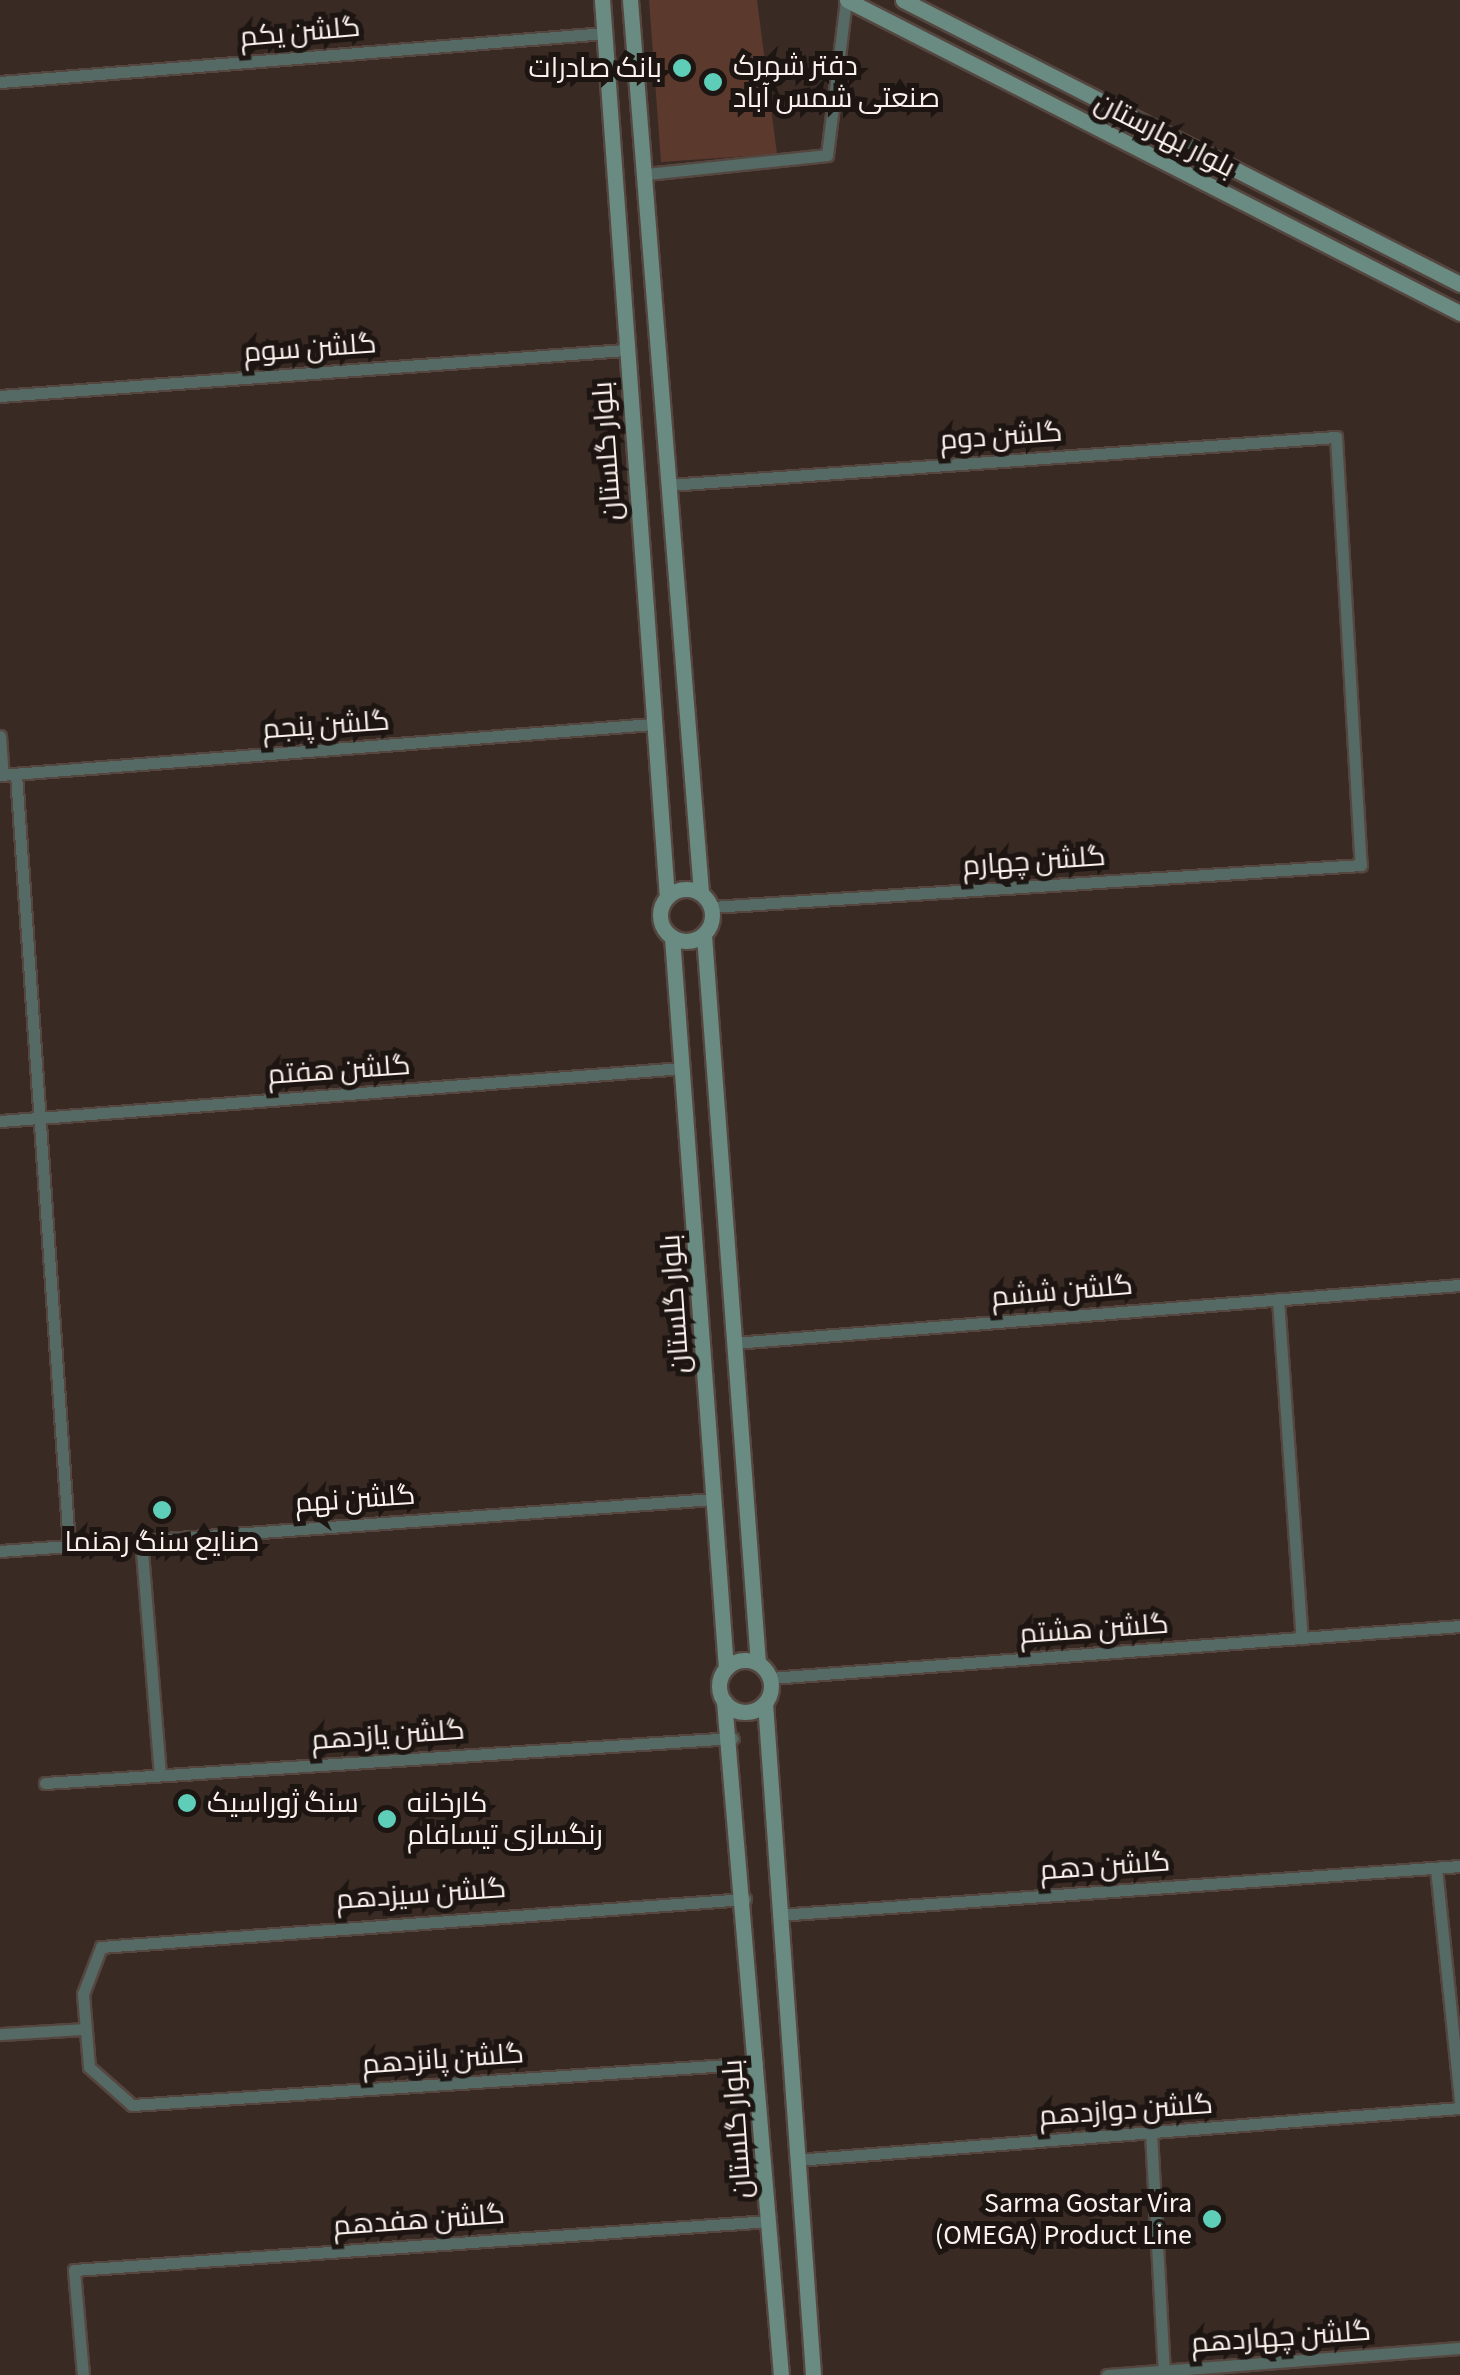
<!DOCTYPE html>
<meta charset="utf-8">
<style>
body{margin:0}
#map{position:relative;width:1460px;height:2375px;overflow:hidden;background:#3a2a24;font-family:"Source Sans 3",Cairo,sans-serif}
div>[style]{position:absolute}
.green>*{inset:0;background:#5b392c}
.roads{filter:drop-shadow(2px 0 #554640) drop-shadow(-2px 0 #554640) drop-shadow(0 2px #554640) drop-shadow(0 -2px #554640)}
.street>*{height:11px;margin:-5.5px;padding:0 5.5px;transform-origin:5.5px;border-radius:5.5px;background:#556a64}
.secondary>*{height:15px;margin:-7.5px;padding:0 7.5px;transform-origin:7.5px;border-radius:7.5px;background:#698b82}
.secondary>.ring{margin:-7.5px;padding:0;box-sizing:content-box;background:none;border:15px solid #698b82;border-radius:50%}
.dots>*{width:28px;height:28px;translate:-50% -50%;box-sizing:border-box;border:5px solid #1c1512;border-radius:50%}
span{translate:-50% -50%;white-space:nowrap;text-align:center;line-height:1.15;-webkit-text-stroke:10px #1c1512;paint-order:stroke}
.street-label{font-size:28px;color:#fcf1ed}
.poi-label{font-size:28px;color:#fcf1ed}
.left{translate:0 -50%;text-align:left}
.right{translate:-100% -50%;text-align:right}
</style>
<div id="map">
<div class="green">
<i style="clip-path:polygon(649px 0,757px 0,777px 154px,661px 162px)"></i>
</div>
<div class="roads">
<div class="street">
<i style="left:0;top:82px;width:607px;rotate:-4.63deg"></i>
<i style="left:647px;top:174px;width:181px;rotate:-6deg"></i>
<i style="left:827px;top:155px;width:156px;rotate:-83deg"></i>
<i style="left:0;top:396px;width:627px;rotate:-4.21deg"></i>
<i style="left:669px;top:485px;width:669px;rotate:-4.12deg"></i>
<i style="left:1336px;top:437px;width:429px;rotate:86.7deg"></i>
<i style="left:1361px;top:865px;width:651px;rotate:176.3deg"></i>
<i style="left:0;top:736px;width:39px;rotate:86deg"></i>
<i style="left:16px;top:774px;width:773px;rotate:86.07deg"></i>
<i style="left:0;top:775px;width:654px;rotate:-4.47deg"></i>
<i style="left:0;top:1121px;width:685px;rotate:-4.44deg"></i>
<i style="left:1278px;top:1299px;width:340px;rotate:86deg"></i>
<i style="left:734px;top:1343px;width:728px;rotate:-4.57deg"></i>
<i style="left:141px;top:1539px;width:236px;rotate:85.4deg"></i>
<i style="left:0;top:1551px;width:716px;rotate:-4.17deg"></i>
<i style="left:770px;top:1678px;width:692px;rotate:-4.31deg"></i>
<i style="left:45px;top:1783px;width:689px;rotate:-3.74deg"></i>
<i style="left:1436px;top:1868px;width:235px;rotate:84.1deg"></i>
<i style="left:745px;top:1899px;width:646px;rotate:175.74deg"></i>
<i style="left:101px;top:1947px;width:50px;rotate:111deg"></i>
<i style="left:83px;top:1994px;width:73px;rotate:85.3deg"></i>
<i style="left:89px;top:2067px;width:57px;rotate:41.5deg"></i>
<i style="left:132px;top:2105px;width:626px;rotate:-3.84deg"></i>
<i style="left:778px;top:1915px;width:684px;rotate:-4.11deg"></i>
<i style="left:0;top:2034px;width:85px;rotate:-3.4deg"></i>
<i style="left:1151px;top:2133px;width:238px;rotate:86.9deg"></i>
<i style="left:796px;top:2160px;width:666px;rotate:-4.48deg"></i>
<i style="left:83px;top:2375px;width:105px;rotate:-94.9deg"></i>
<i style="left:74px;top:2270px;width:697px;rotate:-4.03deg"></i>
<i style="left:1107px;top:2375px;width:354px;rotate:-4.4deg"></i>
</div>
<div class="secondary">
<i style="left:602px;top:0;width:899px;rotate:85.86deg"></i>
<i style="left:630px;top:0;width:896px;rotate:85.45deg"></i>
<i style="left:847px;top:0;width:688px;rotate:27.05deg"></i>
<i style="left:903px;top:0;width:625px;rotate:27.02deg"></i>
<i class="ring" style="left:660px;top:889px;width:37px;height:37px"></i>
<i style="left:704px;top:935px;width:730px;rotate:85.76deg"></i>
<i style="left:672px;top:937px;width:733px;rotate:85.78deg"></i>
<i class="ring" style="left:719px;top:1660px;width:37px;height:37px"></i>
<i style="left:724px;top:1701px;width:676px;rotate:85.17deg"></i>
<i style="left:765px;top:1703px;width:674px;rotate:85.91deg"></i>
</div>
</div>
<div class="dots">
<i style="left:682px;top:68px;background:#5eceb8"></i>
<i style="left:713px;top:82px;background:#5eceb8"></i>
<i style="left:162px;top:1510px;background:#5eceb8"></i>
<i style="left:187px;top:1803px;background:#5eceb8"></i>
<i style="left:387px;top:1819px;background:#5eceb8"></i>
<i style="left:1212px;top:2219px;background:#5eceb8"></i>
</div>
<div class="street-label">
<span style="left:300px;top:32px;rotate:-5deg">گلشن یکم</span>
<span style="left:1165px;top:135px;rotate:27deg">بلوار بهارستان</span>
<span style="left:310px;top:348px;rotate:-4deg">گلشن سوم</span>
<span style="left:1001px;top:436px;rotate:-4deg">گلشن دوم</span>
<span style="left:607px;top:451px;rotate:-94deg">بلوار گلستان</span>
<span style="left:326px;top:725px;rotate:-4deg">گلشن پنجم</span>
<span style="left:1034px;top:861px;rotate:-4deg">گلشن چهارم</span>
<span style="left:339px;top:1070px;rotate:-4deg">گلشن هفتم</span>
<span style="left:1062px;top:1291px;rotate:-5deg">گلشن ششم</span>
<span style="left:675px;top:1304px;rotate:-94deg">بلوار گلستان</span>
<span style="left:355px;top:1499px;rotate:-4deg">گلشن نهم</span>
<span style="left:1094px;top:1629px;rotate:-4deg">گلشن هشتم</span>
<span style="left:388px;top:1735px;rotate:-4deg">گلشن یازدهم</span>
<span style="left:1105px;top:1866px;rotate:-4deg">گلشن دهم</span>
<span style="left:421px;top:1894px;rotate:-4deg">گلشن سیزدهم</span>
<span style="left:443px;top:2059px;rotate:-4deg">گلشن پانزدهم</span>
<span style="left:1126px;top:2110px;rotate:-4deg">گلشن دوازدهم</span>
<span style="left:737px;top:2129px;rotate:-94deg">بلوار گلستان</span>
<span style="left:419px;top:2220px;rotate:-4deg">گلشن هفدهم</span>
<span style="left:1281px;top:2337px;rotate:-4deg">گلشن چهاردهم</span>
</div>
<div class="poi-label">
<span class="left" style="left:733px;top:82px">دفتر شهرک<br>صنعتی شمس آباد</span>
<span class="right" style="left:662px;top:68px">بانک صادرات</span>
<span style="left:162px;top:1542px">صنایع سنگ رهنما</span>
<span class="left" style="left:207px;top:1803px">سنگ ژوراسیک</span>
<span class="left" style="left:407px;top:1819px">کارخانه<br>رنگسازی تیسافام</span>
<span class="right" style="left:1192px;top:2219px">Sarma Gostar Vira<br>(OMEGA) Product Line</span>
</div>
</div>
